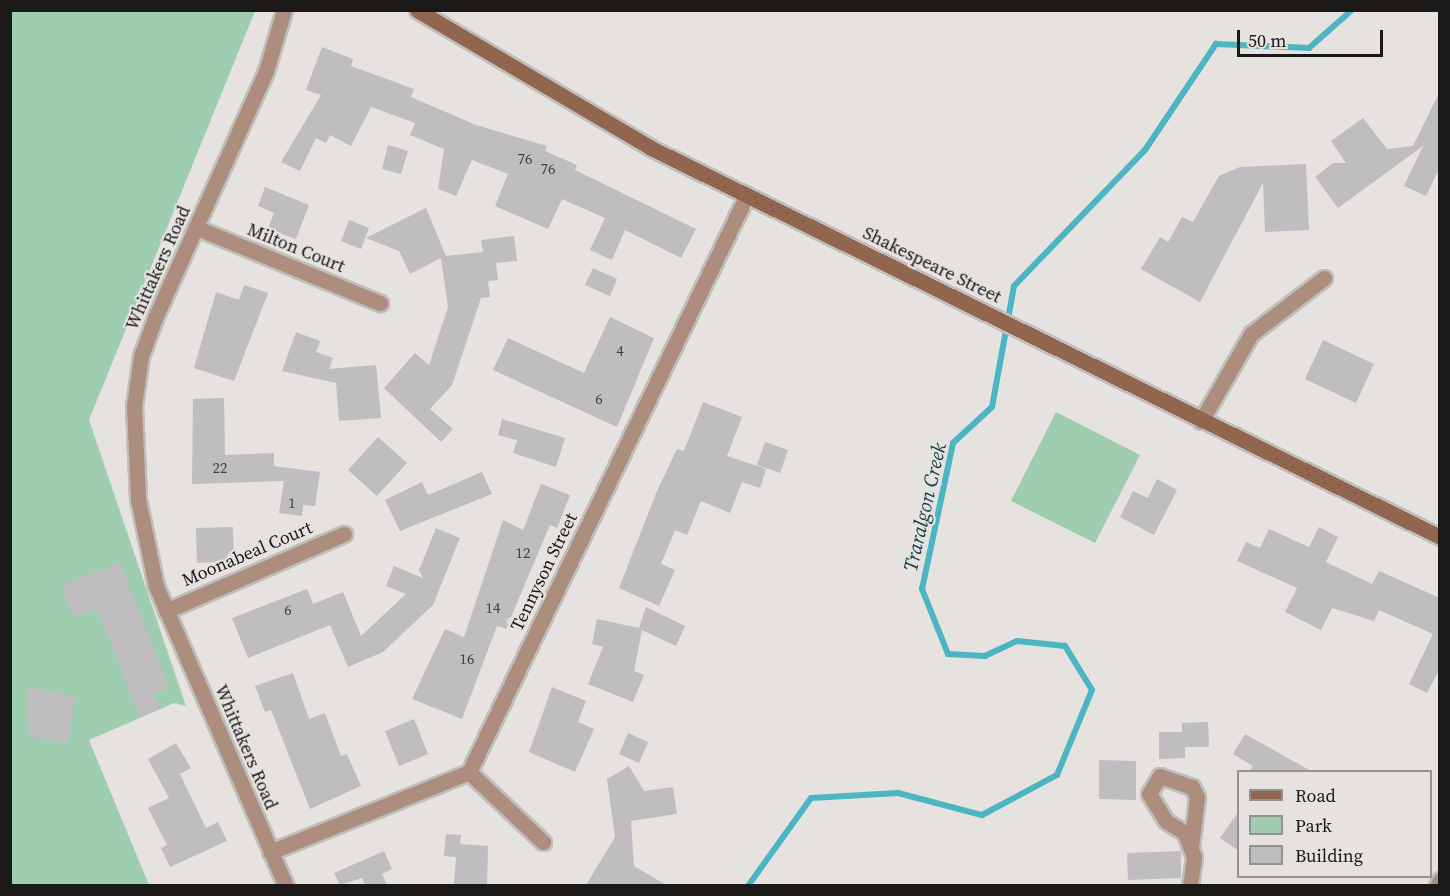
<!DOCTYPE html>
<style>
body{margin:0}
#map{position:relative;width:1450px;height:896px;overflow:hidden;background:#e5e2df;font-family:"Source Serif 4",serif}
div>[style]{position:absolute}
.green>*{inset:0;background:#9fcdaf}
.stream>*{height:6px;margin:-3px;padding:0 3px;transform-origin:3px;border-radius:3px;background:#4bb5c1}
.building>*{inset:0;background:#bfbdc0}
.roads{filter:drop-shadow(2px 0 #c0bebb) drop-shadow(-2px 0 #c0bebb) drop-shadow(0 2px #c0bebb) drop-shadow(0 -2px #c0bebb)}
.minor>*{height:15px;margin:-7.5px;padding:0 7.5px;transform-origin:7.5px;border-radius:7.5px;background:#ad8e7e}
.secondary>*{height:15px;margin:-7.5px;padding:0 7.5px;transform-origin:7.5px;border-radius:7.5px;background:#91654e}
span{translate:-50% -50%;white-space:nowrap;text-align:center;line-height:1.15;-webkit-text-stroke:4.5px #e5e2df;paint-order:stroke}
.number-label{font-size:15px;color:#434242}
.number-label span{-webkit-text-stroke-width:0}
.street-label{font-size:18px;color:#1a1918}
.water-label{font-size:20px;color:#114247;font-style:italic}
.frame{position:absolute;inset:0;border:12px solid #1a1918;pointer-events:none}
.legend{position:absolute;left:1237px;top:770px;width:195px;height:108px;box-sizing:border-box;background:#e5e2df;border:2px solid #94928f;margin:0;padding:8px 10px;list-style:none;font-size:18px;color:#1a1918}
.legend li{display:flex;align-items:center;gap:12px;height:30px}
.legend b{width:30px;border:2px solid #94928f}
.scale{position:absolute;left:1237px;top:30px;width:146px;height:27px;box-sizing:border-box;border:3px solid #1a1918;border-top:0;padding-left:8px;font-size:18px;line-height:21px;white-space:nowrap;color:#1a1918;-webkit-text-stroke:4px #e5e2df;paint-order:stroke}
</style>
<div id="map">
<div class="green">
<i style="clip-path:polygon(10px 11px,255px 11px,89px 420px,186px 706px,174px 703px,89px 740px,149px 885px,11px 885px)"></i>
<i style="clip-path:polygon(1056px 412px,1140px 455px,1095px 543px,1011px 501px)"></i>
</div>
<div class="stream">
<i style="left:748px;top:886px;width:108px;rotate:-54.4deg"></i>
<i style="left:811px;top:798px;width:87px;rotate:-3.3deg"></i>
<i style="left:898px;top:793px;width:87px;rotate:14.7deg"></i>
<i style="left:982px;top:815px;width:85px;rotate:-28.1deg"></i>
<i style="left:1057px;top:775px;width:92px;rotate:-67.6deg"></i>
<i style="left:1092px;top:690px;width:52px;rotate:-121.5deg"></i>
<i style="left:1065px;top:646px;width:48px;rotate:-174.1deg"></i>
<i style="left:1017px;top:641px;width:35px;rotate:155deg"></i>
<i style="left:985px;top:656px;width:37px;rotate:-177deg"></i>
<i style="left:948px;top:654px;width:70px;rotate:-111.8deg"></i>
<i style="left:922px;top:589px;width:149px;rotate:-78deg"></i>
<i style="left:953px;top:443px;width:53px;rotate:-42.7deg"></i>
<i style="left:992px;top:407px;width:123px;rotate:-79.7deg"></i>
<i style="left:1014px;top:286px;width:189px;rotate:-46.1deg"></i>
<i style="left:1145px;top:150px;width:128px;rotate:-56.2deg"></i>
<i style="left:1216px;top:44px;width:93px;rotate:2.5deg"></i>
<i style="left:1309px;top:48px;width:57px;rotate:-41.5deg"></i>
</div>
<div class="building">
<i style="clip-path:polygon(322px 47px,353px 59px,351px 66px,414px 89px,411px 97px,476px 125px,547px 146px,545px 151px,577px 165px,575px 170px,696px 229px,681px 258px,625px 230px,612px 260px,590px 250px,605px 218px,562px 199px,548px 229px,495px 206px,508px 174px,472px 160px,456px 196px,438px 189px,444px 149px,410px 135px,415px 123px,371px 107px,351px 146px,330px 135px,326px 143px,316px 138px,300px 171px,281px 162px,321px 95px,306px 90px)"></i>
<i style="clip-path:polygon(1440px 91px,1440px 167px,1426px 196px,1404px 186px,1423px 146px,1338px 208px,1315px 177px,1333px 163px,1346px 163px,1331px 141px,1363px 118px,1387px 149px,1413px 146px)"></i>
<i style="clip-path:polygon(388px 145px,408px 151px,401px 174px,382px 169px)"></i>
<i style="clip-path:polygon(1306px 164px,1309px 230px,1265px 232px,1263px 183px,1200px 302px,1141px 269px,1160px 237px,1168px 242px,1182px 217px,1193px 222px,1219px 176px,1240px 167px)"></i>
<i style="clip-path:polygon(265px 187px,309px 205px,296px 239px,268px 229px,274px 213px,258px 206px)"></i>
<i style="clip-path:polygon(426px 208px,446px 256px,483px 252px,481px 240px,514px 236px,517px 261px,496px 263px,498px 280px,488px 281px,490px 297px,481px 298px,452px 385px,430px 409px,453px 429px,441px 442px,384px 388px,415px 353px,429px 365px,448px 307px,441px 258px,410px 274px,399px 251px,366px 238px)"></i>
<i style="clip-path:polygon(349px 220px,369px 228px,361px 249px,341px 241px)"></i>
<i style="clip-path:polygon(593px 268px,617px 279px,610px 296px,585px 285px)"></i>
<i style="clip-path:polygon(244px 285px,268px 293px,234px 381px,194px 368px,216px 292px,239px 300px)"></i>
<i style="clip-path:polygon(610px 317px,654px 338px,617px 427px,493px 370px,508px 338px,584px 373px)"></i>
<i style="clip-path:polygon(296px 332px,320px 341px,316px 352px,333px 358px,329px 369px,376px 365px,381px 418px,339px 421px,336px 383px,282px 371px)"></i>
<i style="clip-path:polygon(1323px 340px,1374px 364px,1356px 403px,1305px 379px)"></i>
<i style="clip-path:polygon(224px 398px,225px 455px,274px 453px,274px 466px,320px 472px,315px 506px,303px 505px,302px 516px,279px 513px,284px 481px,192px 484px,193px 399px)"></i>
<i style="clip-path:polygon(703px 402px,742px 417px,727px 456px,766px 469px,760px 488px,742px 482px,730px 513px,701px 501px,687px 535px,675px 530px,661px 564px,675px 570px,659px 606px,619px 588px,657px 491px,677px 449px,684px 451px)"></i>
<i style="clip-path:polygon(502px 419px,565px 438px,556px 467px,513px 453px,517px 440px,498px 435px)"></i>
<i style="clip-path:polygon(378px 437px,407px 463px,377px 496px,348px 470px)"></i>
<i style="clip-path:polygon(765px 442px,788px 450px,780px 473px,757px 465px)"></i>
<i style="clip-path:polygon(482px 472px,492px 494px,400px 531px,385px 500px,422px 482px,428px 495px)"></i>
<i style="clip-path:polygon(1157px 479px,1177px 490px,1154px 535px,1120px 517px,1133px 491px,1148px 498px)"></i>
<i style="clip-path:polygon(541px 484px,570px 495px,557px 528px,550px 525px,506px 629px,497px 626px,462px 719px,412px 699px,445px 629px,464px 637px,503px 520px,523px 530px)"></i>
<i style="clip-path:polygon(233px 527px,234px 561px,197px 563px,196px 528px)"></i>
<i style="clip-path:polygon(1319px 527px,1338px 537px,1326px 562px,1372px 584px,1379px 571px,1440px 598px,1440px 668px,1427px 693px,1409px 684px,1433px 634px,1379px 610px,1374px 621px,1332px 608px,1321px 630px,1285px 612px,1297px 588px,1237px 561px,1246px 542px,1260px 548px,1269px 529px,1309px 547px)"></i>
<i style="clip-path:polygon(436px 528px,460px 538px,433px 605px,383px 652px,348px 667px,330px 625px,248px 658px,232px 618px,307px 589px,313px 604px,343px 592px,361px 636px,406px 594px,386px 586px,394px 566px,423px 578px,419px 570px)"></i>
<i style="clip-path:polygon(120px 563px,169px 688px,154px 694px,160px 709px,140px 717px,97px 609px,74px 618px,61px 585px)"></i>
<i style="clip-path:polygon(646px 607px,685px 626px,676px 646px,642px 630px,634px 671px,644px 675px,633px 702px,588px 684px,603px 647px,592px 644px,597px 619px,639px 628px)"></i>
<i style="clip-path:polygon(293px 673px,309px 719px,325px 713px,341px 756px,347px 754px,361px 786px,310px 809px,271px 710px,265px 712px,255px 686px)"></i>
<i style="clip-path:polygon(27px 687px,76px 697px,67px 744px,29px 736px)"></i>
<i style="clip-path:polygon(552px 687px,586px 701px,578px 722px,594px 729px,575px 772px,529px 752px)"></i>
<i style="clip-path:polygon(414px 719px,428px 754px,399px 766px,385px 731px)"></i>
<i style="clip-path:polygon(1208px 722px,1209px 747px,1185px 747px,1185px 758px,1159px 759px,1159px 732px,1182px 732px,1182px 723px)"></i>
<i style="clip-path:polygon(628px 733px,648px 742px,639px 763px,619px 754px)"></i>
<i style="clip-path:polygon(1245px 734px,1311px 771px,1250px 771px,1253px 766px,1233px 754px)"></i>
<i style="clip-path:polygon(176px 743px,191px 768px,180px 774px,206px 828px,218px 822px,227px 841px,170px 867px,161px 848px,167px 845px,148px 808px,169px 798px,148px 759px)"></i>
<i style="clip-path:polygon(1099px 760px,1136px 761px,1136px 800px,1099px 799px)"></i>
<i style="clip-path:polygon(629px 766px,644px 791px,673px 787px,677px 814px,631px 821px,634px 866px,666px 885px,586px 885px,615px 837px,607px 779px)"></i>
<i style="clip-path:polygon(1239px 811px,1239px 851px,1220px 838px)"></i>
<i style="clip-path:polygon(446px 834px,461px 835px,460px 844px,488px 846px,487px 885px,454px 885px,456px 857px,444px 856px)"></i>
<i style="clip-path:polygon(384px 851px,392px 869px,382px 874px,387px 885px,365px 885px,362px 878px,340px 885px,334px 873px)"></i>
<i style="clip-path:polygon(1181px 851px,1181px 878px,1128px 880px,1127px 853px)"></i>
</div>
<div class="roads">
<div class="minor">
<i style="left:284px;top:10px;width:64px;rotate:106.4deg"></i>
<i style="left:266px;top:71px;width:271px;rotate:114.2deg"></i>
<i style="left:155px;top:318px;width:40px;rotate:110.2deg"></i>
<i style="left:141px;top:356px;width:50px;rotate:98deg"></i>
<i style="left:134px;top:406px;width:93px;rotate:87.5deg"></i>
<i style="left:138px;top:499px;width:89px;rotate:78.3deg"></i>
<i style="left:156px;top:586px;width:327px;rotate:66.6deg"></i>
<i style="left:197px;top:228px;width:198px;rotate:22.3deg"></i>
<i style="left:1201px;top:421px;width:100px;rotate:-60.1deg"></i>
<i style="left:1251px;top:334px;width:92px;rotate:-37.5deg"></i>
<i style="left:166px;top:611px;width:194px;rotate:-23.4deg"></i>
<i style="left:469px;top:772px;width:102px;rotate:43.4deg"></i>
<i style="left:270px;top:852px;width:214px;rotate:-21.9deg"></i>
<i style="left:469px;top:772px;width:640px;rotate:-64.28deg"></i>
<i style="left:1190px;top:886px;width:29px;rotate:-82deg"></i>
<i style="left:1194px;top:857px;width:26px;rotate:-111deg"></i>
<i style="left:1185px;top:833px;width:22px;rotate:-148deg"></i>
<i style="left:1166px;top:821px;width:32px;rotate:-122deg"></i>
<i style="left:1149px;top:794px;width:21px;rotate:-59deg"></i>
<i style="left:1160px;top:776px;width:34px;rotate:19deg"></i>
<i style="left:1192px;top:787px;width:11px;rotate:63deg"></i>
<i style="left:1197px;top:797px;width:50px;rotate:96.8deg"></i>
<i style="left:1437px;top:886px;width:7px;rotate:-63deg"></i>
</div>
<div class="secondary">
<i style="left:417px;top:10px;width:272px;rotate:30.5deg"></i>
<i style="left:651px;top:148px;width:880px;rotate:26.24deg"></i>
</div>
</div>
<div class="number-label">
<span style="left:525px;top:159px">76</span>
<span style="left:548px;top:169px">76</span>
<span style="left:620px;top:351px">4</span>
<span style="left:599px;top:399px">6</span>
<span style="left:220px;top:468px">22</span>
<span style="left:292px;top:503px">1</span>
<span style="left:523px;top:553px">12</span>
<span style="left:493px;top:608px">14</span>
<span style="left:288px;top:610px">6</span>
<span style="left:467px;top:659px">16</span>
</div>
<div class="street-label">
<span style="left:296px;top:248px;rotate:22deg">Milton Court</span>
<span style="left:932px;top:265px;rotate:26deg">Shakespeare Street</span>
<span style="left:158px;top:268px;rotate:-66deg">Whittakers Road</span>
<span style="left:247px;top:554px;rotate:-23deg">Moonabeal Court</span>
<span style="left:544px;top:572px;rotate:-64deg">Tennyson Street</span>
<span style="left:246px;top:747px;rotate:67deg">Whittakers Road</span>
</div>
<div class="water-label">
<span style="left:925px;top:507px;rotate:-77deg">Traralgon Creek</span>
</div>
<div class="frame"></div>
<ul class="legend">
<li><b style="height:8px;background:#91654e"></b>Road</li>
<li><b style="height:16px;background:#9fcdaf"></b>Park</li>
<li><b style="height:16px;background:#bfbdc0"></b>Building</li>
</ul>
<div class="scale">50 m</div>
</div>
